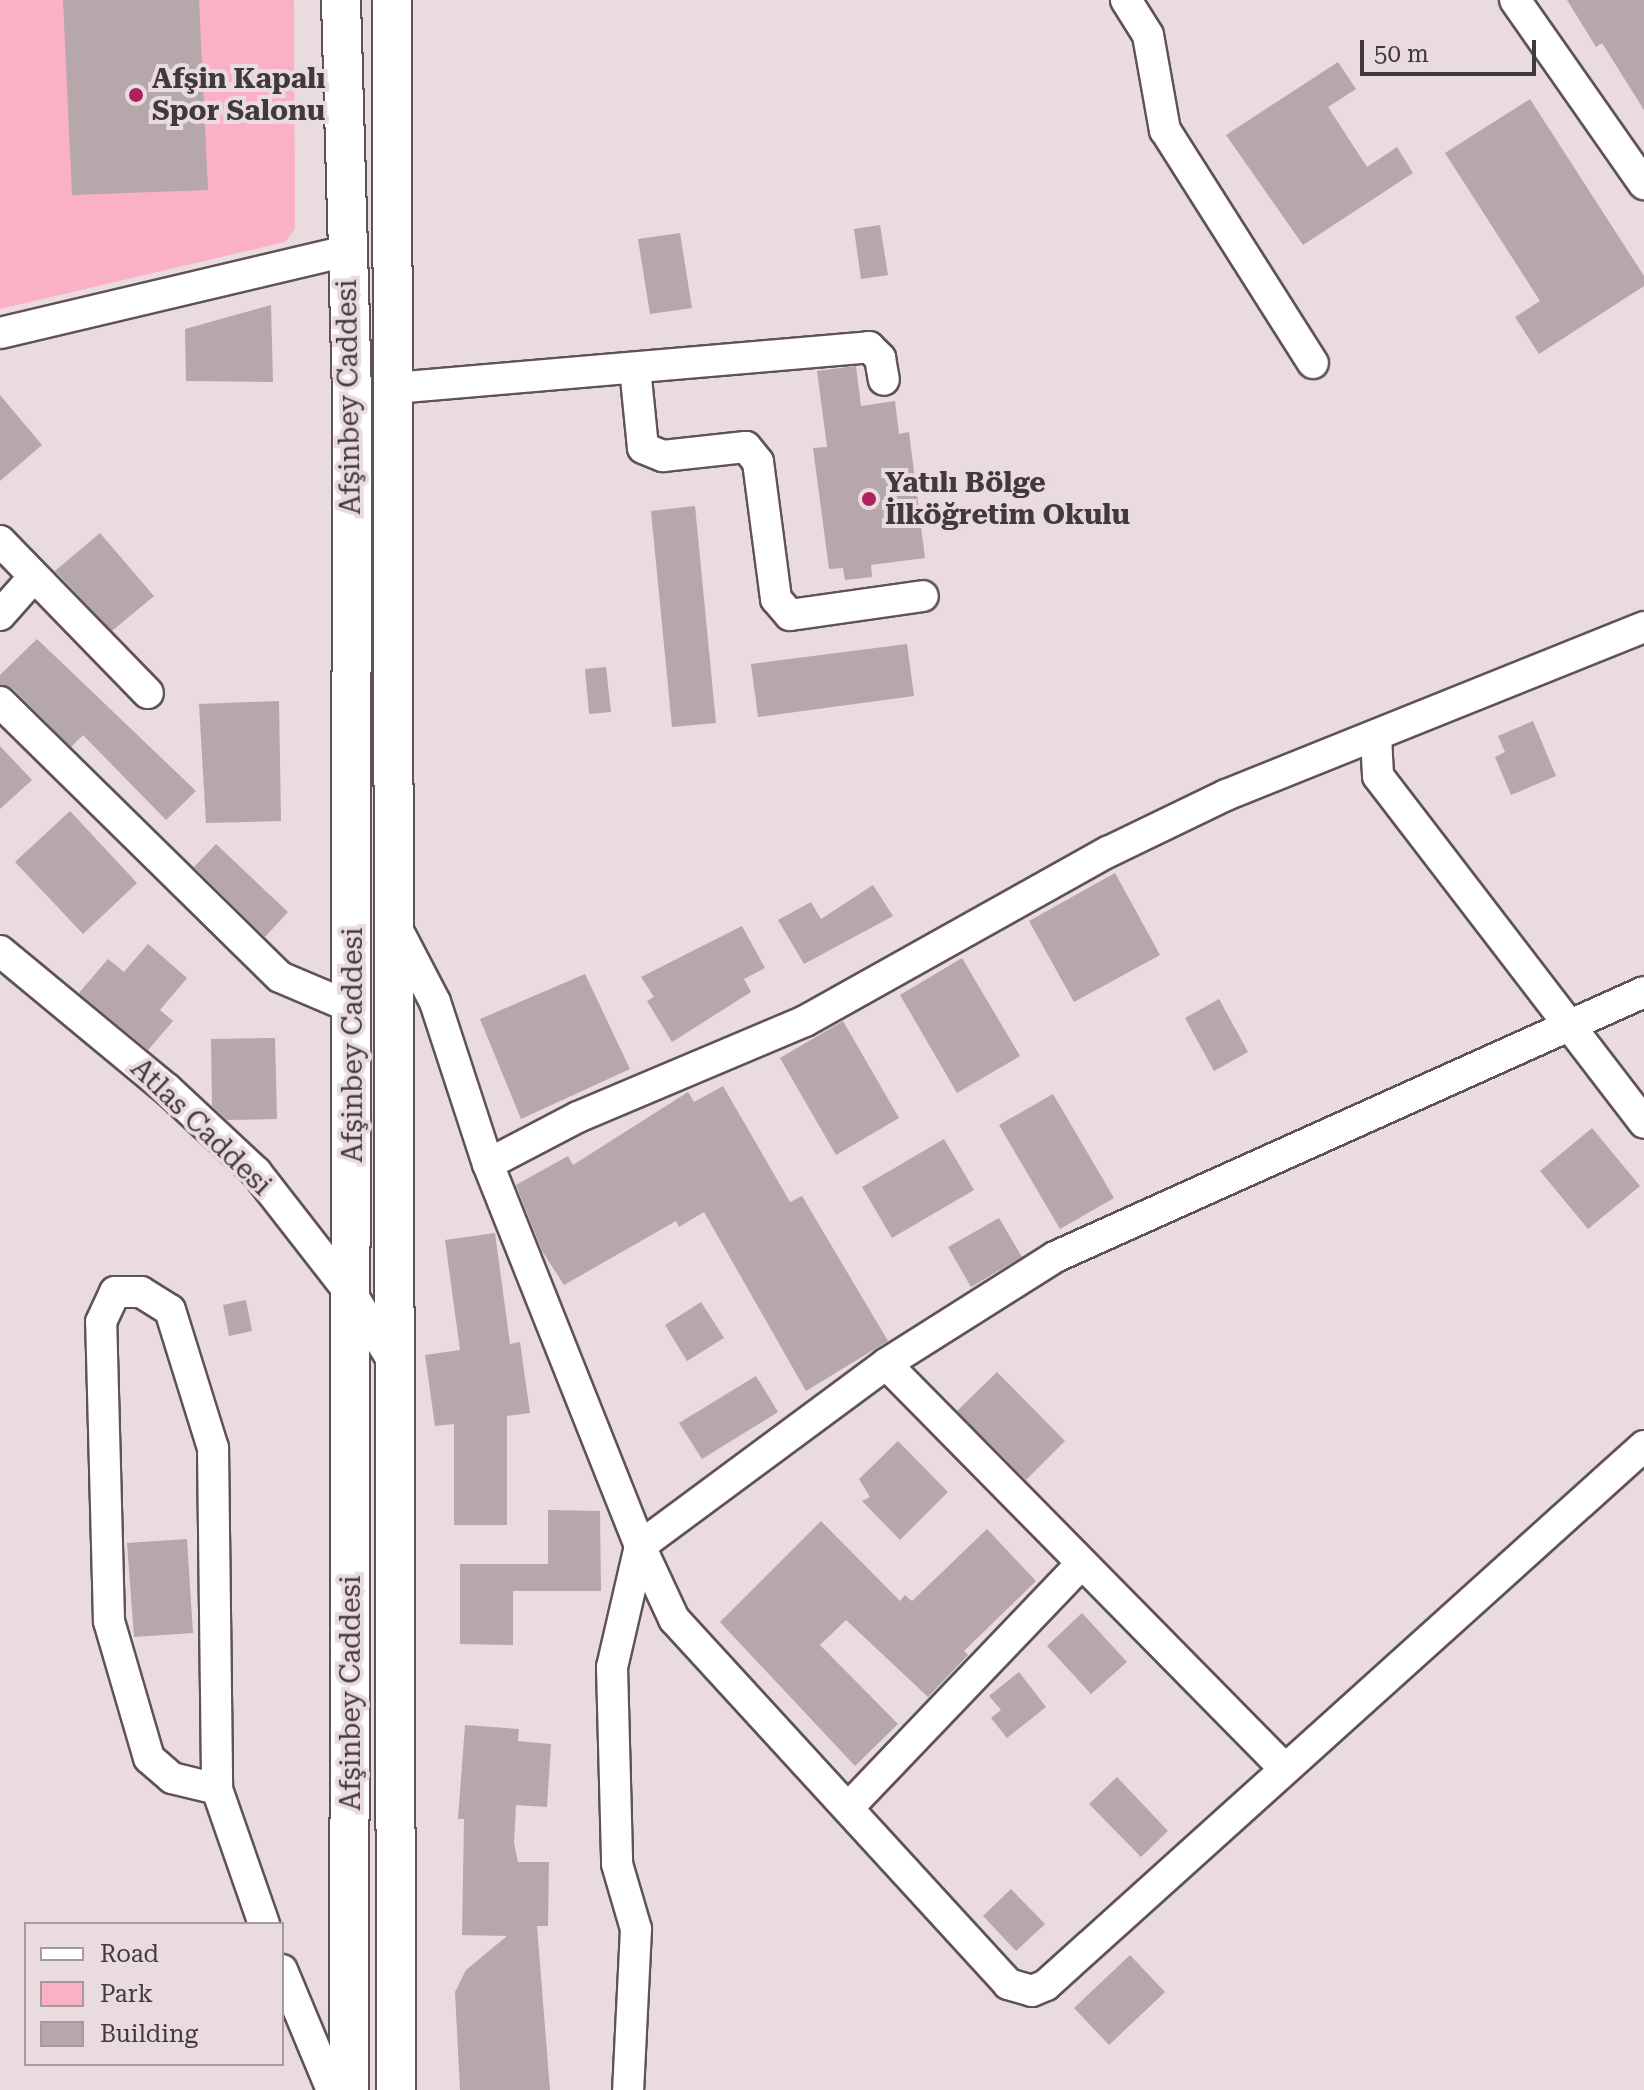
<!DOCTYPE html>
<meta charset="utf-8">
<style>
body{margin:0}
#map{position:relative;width:1644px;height:2090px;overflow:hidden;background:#e9dbde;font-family:"Roboto Serif",serif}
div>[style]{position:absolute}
.green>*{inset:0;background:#fbb1c5}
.building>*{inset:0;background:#b5a7aa}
.roads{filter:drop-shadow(2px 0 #5f5356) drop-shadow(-2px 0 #5f5356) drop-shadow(0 2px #5f5356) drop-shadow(0 -2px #5f5356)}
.minor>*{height:30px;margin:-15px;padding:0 15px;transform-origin:15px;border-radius:15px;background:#fff}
.major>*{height:38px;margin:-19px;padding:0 19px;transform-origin:19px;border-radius:19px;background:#fff}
.dots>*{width:22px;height:22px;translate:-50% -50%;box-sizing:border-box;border:4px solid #e9dbde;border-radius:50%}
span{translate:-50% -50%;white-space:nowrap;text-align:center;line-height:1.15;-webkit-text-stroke:8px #e9dbde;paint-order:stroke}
.poi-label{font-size:28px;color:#403a3c;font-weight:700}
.left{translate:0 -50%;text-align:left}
.street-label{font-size:28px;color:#403a3c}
.legend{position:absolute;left:24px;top:1922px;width:260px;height:144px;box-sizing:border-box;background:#e9dbde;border:2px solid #a59b9d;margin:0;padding:10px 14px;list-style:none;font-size:24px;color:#403a3c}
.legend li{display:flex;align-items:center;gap:16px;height:40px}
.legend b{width:40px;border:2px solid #a59b9d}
.scale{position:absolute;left:1360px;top:40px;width:176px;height:36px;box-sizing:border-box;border:4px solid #403a3c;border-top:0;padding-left:10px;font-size:24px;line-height:28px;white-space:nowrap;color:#403a3c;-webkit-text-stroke:6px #e9dbde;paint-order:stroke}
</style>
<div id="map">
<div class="green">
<i style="clip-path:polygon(0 0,294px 0,295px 229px,285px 242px,0 309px)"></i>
</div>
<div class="building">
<i style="clip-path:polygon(63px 0,199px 0,208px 190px,72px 195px)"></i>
<i style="clip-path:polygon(1567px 0,1644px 0,1644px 110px,1602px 43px,1596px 47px)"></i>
<i style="clip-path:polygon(1338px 62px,1356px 89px,1328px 107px,1367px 167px,1397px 147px,1413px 173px,1303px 245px,1226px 135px)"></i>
<i style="clip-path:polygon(1530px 99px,1644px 276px,1644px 286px,1539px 354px,1515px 317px,1540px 301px,1445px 153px)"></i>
<i style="clip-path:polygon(880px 225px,888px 275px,861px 279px,854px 229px)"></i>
<i style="clip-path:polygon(680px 233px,692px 308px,650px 314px,638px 239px)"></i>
<i style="clip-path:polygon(271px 305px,273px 382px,186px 381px,185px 329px)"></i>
<i style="clip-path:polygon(856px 366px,861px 406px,895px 401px,899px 434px,909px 432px,925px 558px,871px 565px,872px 577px,845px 580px,843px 568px,829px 569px,813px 448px,827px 447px,817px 371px)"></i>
<i style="clip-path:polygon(0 395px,42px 445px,0 481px)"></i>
<i style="clip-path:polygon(695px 506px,716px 723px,672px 727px,651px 511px)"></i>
<i style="clip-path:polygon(100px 533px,154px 596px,112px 631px,55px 571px)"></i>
<i style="clip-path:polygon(37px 639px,196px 791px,166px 820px,83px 735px,71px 747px,13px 689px,0 685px,0 675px)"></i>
<i style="clip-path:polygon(907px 644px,914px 696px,758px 717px,751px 664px)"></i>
<i style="clip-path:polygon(606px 667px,611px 712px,589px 714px,585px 669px)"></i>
<i style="clip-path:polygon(279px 701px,281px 821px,206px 823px,199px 704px)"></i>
<i style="clip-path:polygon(1533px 721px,1556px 776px,1511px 795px,1495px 757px,1505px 752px,1498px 736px)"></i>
<i style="clip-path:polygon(0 746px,32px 780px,0 809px)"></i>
<i style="clip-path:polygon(70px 811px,137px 883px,83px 934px,15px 862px)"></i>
<i style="clip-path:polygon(216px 844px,288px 912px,265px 937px,194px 867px)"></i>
<i style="clip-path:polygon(1115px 873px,1160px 955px,1074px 1002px,1029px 921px)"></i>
<i style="clip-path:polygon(873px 885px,893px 916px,804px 964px,778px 920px,811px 902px,821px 919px)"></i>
<i style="clip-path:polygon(742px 926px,765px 968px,744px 979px,751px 992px,672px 1042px,647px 1001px,654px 997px,641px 977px)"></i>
<i style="clip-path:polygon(148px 944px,187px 978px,160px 1010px,173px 1021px,148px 1050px,79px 993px,108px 959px,124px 972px)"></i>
<i style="clip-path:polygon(962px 958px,1020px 1056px,957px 1093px,900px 995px)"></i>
<i style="clip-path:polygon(585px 974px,630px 1069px,521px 1119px,480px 1019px)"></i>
<i style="clip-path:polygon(1219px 999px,1248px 1052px,1214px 1071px,1185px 1018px)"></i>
<i style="clip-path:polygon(843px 1021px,899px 1118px,836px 1155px,780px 1058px)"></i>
<i style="clip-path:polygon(275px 1038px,277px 1119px,227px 1120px,212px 1106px,211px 1039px)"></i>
<i style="clip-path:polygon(723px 1086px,790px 1202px,802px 1196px,888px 1341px,806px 1391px,704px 1212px,679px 1227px,676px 1221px,564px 1285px,542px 1251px,516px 1185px,568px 1156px,573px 1165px,688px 1092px,694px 1102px)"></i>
<i style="clip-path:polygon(1053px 1094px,1114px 1198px,1060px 1229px,999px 1125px)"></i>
<i style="clip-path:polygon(1592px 1128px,1640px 1186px,1588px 1229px,1540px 1171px)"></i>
<i style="clip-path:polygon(944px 1139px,974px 1190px,892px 1238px,862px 1187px)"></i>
<i style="clip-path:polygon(999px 1218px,1022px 1257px,971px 1287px,948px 1247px)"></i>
<i style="clip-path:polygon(495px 1233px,510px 1344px,520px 1342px,530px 1413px,507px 1416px,507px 1525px,454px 1525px,454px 1424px,435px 1426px,425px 1355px,460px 1350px,445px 1240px)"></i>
<i style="clip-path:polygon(246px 1300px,252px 1331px,229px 1336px,223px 1305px)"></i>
<i style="clip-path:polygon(701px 1302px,724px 1338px,687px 1361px,665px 1325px)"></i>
<i style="clip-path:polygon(997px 1372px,1065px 1441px,1026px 1480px,957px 1411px)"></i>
<i style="clip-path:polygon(756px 1376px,778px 1412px,702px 1459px,679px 1423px)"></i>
<i style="clip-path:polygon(898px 1441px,948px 1492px,900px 1540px,862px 1501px,870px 1497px,859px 1479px)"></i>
<i style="clip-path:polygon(548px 1510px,600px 1511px,601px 1591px,513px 1591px,513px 1645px,460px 1644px,460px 1564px,548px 1564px)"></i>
<i style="clip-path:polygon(821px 1521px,900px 1601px,905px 1595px,912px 1601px,987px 1529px,1036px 1581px,964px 1651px,968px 1655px,928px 1697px,846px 1620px,820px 1645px,898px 1724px,855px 1766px,720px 1622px)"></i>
<i style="clip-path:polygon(187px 1539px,193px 1633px,134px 1637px,127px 1543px)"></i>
<i style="clip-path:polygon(1082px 1613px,1127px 1662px,1091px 1694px,1047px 1646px)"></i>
<i style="clip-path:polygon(1019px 1672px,1046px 1707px,1007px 1738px,991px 1718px,1001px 1710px,989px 1696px)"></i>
<i style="clip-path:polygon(465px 1725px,519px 1729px,518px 1741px,551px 1744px,547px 1807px,516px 1805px,514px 1843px,518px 1862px,549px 1862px,548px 1926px,537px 1926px,550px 2090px,460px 2090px,455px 1992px,466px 1970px,507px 1936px,462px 1935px,464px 1819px,458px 1819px)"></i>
<i style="clip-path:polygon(1117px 1777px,1168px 1831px,1141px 1857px,1089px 1804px)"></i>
<i style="clip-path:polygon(1011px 1889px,1045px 1924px,1016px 1951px,983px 1916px)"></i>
<i style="clip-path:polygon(1130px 1955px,1165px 1992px,1109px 2045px,1074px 2008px)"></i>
</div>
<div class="roads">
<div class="minor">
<i style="left:1126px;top:0;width:41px;rotate:57.8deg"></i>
<i style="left:1148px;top:35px;width:97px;rotate:79.9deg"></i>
<i style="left:1165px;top:130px;width:276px;rotate:57.6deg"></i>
<i style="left:1515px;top:0;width:225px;rotate:55deg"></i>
<i style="left:0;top:333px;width:356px;rotate:-13.3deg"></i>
<i style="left:635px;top:368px;width:80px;rotate:84.3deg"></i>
<i style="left:643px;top:448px;width:22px;rotate:22deg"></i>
<i style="left:663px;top:456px;width:83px;rotate:-6.2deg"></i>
<i style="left:746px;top:447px;width:19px;rotate:51deg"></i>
<i style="left:758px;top:462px;width:138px;rotate:82.5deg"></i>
<i style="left:776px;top:599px;width:21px;rotate:49deg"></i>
<i style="left:790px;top:615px;width:134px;rotate:-8.1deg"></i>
<i style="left:394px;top:388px;width:477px;rotate:-4.9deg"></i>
<i style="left:869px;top:347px;width:16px;rotate:45deg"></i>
<i style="left:880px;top:358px;width:22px;rotate:80deg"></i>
<i style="left:0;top:541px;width:212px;rotate:45.8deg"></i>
<i style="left:0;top:615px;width:48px;rotate:-48.4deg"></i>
<i style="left:0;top:702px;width:392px;rotate:44.5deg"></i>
<i style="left:280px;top:977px;width:79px;rotate:23deg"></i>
<i style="left:1376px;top:736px;width:40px;rotate:87.1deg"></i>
<i style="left:1378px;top:776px;width:437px;rotate:52.5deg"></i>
<i style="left:397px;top:929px;width:82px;rotate:62.5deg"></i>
<i style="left:435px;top:1002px;width:170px;rotate:71.9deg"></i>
<i style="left:488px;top:1164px;width:102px;rotate:-27.6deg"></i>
<i style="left:578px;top:1117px;width:246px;rotate:-22.9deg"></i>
<i style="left:805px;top:1021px;width:347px;rotate:-29.2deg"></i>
<i style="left:1108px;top:852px;width:131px;rotate:-25.8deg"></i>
<i style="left:1226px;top:795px;width:450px;rotate:-21.9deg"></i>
<i style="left:0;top:951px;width:217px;rotate:39.6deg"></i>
<i style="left:167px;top:1089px;width:122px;rotate:43deg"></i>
<i style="left:256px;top:1172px;width:160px;rotate:52.1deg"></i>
<i style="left:354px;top:1298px;width:80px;rotate:58.3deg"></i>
<i style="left:1644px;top:992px;width:646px;rotate:155.78deg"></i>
<i style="left:1055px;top:1257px;width:200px;rotate:147.7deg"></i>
<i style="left:886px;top:1364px;width:306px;rotate:143.5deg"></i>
<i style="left:640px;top:1546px;width:81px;rotate:65deg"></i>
<i style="left:674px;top:1619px;width:495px;rotate:47.5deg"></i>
<i style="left:1008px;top:1984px;width:25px;rotate:16deg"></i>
<i style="left:1032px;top:1991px;width:15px;rotate:-23deg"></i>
<i style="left:1046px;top:1985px;width:805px;rotate:-42.03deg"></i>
<i style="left:488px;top:1164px;width:411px;rotate:68.3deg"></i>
<i style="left:640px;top:1546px;width:124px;rotate:103deg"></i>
<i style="left:612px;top:1667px;width:197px;rotate:88.5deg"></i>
<i style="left:617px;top:1864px;width:68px;rotate:73.7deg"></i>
<i style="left:636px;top:1929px;width:161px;rotate:92.8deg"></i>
<i style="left:886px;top:1364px;width:566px;rotate:45.43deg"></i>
<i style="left:217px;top:1789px;width:46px;rotate:-166.3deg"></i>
<i style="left:172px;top:1778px;width:30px;rotate:-139deg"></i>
<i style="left:149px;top:1758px;width:143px;rotate:-106.3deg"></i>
<i style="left:109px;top:1621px;width:299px;rotate:-91.5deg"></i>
<i style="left:101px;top:1322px;width:33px;rotate:-65deg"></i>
<i style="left:115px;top:1292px;width:26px"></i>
<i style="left:141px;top:1292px;width:34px;rotate:32deg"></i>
<i style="left:170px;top:1310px;width:145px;rotate:72.7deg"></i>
<i style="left:213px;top:1448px;width:341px;rotate:89.3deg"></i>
<i style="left:217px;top:1789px;width:143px;rotate:70.8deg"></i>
<i style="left:848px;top:1808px;width:337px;rotate:-46.3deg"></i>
<i style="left:282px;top:1970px;width:130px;rotate:67.4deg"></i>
</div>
<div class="major">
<i style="left:341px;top:0;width:394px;rotate:88.4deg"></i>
<i style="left:352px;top:394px;width:1696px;rotate:90.1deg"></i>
<i style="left:392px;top:0;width:2090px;rotate:89.89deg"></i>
</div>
</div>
<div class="dots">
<i style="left:136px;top:95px;background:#ad215d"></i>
<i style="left:869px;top:499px;background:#ad215d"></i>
</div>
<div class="poi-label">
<span class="left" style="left:152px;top:95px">Afşin Kapalı<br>Spor Salonu</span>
<span class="left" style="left:885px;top:499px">Yatılı Bölge<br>İlköğretim Okulu</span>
</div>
<div class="street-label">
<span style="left:349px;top:397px;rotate:-91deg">Afşinbey Caddesi</span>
<span style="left:353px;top:1045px;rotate:-90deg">Afşinbey Caddesi</span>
<span style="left:201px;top:1127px;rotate:44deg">Atlas Caddesi</span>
<span style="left:351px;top:1693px;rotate:-90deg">Afşinbey Caddesi</span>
</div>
<ul class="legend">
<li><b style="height:10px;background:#fff"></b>Road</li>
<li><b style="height:22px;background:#fbb1c5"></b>Park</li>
<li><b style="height:22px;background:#b5a7aa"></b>Building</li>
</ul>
<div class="scale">50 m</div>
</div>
